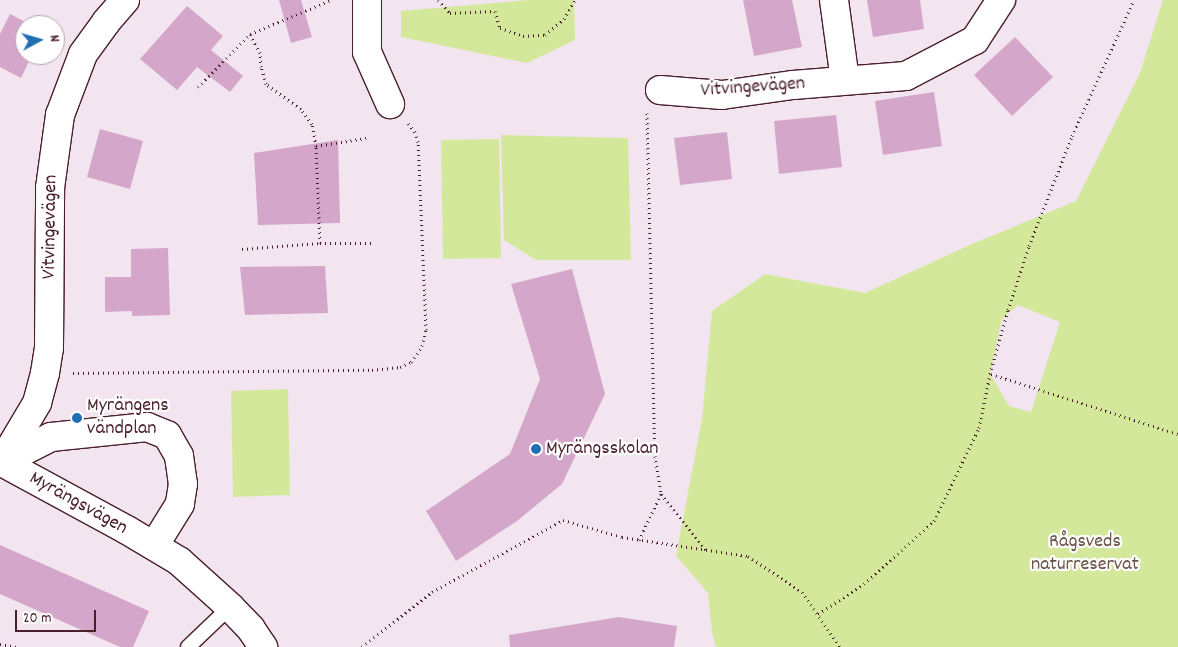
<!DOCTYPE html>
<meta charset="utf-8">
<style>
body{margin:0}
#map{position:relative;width:1178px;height:647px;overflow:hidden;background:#f2e5ef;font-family:Dekko,sans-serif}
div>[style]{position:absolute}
.green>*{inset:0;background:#d4e89c}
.building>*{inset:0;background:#d4a7ca}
.path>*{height:3px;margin-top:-1.5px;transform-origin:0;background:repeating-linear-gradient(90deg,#4a1f2b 0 1px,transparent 0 5px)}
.roads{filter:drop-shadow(1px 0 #4a1f2b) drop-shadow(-1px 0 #4a1f2b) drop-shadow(0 1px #4a1f2b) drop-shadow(0 -1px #4a1f2b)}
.service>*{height:14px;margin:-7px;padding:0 7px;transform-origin:7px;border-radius:7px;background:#fff}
.minor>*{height:28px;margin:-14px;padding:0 14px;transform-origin:14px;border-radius:14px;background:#fff}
.dots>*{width:14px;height:14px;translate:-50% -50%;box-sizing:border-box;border:2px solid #fff;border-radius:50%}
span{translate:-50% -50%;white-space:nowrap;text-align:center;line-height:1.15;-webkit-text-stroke:4.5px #fff;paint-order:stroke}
.street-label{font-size:20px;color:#4a1f2b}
.poi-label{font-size:20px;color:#4a1f2b}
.left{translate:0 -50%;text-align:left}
.park-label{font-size:20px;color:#6c5147}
.north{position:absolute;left:15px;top:15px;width:50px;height:50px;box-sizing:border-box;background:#fff;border:1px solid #b7a5aa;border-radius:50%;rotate:84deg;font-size:14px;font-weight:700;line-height:20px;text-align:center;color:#4a1f2b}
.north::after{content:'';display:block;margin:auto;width:18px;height:22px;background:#1f6fb2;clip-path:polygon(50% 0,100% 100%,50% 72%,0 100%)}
.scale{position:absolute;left:15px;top:610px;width:81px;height:22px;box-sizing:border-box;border:2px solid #4a1f2b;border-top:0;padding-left:6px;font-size:15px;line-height:18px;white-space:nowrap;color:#4a1f2b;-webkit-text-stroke:4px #fff;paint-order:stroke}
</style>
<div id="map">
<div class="green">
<i style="clip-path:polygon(529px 0,574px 0,575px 40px,527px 63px,401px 37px,401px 11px)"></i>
<i style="clip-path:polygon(evenodd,1163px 0,1178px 0,1178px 647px,716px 647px,712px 632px,708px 593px,676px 556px,702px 419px,712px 311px,765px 274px,865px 293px,972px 244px,1076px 201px,1140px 73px,1163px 0,1018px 305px,1060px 322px,1031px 412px,1009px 406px,990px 374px,1002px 319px,1018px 305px)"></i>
<i style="clip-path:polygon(501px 135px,628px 138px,631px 260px,536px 260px,504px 240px)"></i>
<i style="clip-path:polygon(499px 139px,501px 258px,443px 259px,441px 140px)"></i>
<i style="clip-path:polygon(288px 389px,290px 495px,233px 497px,231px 391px)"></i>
</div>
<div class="building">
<i style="clip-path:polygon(279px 0,301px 0,312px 37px,291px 43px)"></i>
<i style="clip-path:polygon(743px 0,792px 0,802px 47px,754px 56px)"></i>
<i style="clip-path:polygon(867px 0,920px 0,924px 29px,873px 37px)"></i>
<i style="clip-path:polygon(187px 6px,223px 36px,211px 50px,243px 76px,230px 92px,197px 67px,177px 90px,140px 59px)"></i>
<i style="clip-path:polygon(10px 14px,31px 25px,25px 25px,25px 55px,32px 55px,21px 78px,0 67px,0 34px)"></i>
<i style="clip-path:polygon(1015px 37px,1053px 77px,1012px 116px,974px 75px)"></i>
<i style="clip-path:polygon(934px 92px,942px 146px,883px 155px,875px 101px)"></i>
<i style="clip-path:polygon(836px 115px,842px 167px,779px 174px,774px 121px)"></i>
<i style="clip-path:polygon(100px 129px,143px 141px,130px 189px,87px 177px)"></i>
<i style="clip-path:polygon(727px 132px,732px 179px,680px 185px,674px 138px)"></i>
<i style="clip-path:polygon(338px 140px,340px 223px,258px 225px,254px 153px)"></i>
<i style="clip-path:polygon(168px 248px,170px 315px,132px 316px,132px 311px,105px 312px,105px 277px,131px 277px,131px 249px)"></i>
<i style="clip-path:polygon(325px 266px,328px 313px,245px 315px,240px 267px)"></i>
<i style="clip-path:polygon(572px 269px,605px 394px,562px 484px,517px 521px,456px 561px,426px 511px,510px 454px,540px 379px,511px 284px)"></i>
<i style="clip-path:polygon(0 545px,149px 611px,133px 647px,120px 647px,0 594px)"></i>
<i style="clip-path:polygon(619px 617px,677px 626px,674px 647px,510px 647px,509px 635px)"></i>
</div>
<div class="path">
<i style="left:438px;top:0;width:18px;rotate:47deg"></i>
<i style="left:450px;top:13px;width:45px;rotate:-2.5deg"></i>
<i style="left:495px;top:11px;width:18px;rotate:74deg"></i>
<i style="left:500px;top:28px;width:24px;rotate:19deg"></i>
<i style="left:523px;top:36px;width:22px;rotate:-3deg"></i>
<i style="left:545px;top:35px;width:25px;rotate:-40deg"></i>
<i style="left:564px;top:19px;width:22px;rotate:-60deg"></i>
<i style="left:198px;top:87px;width:74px;rotate:-45.5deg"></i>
<i style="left:250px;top:34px;width:88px;rotate:-22.8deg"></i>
<i style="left:647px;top:113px;width:343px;rotate:88.7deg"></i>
<i style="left:655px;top:456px;width:38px;rotate:81deg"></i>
<i style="left:661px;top:494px;width:72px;rotate:51.2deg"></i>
<i style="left:316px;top:146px;width:51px;rotate:-9.1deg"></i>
<i style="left:320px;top:243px;width:51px"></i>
<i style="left:242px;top:249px;width:78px;rotate:-4.4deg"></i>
<i style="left:320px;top:243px;width:97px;rotate:-92.4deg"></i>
<i style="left:316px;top:146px;width:22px;rotate:-100deg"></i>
<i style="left:312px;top:124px;width:19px;rotate:-126deg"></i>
<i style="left:301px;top:109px;width:43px;rotate:-144.5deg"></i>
<i style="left:266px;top:84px;width:18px;rotate:-106deg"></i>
<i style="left:261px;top:67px;width:14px;rotate:-94deg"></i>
<i style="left:260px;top:53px;width:21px;rotate:-118deg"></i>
<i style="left:73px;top:373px;width:299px;rotate:-0.6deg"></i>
<i style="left:372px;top:370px;width:28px;rotate:-6deg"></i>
<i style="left:400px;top:367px;width:12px;rotate:-24deg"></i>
<i style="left:411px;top:362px;width:19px;rotate:-55deg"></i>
<i style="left:422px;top:346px;width:16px;rotate:-76deg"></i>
<i style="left:426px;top:330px;width:188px;rotate:-92.4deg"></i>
<i style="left:418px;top:142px;width:10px;rotate:-107deg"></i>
<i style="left:415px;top:132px;width:11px;rotate:-128deg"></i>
<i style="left:991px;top:374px;width:196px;rotate:17.8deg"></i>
<i style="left:639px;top:540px;width:51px;rotate:-64.4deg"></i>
<i style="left:818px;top:614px;width:55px;rotate:-33.1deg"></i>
<i style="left:864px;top:584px;width:94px;rotate:-42deg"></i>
<i style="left:934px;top:521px;width:103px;rotate:-64.2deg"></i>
<i style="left:979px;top:428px;width:55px;rotate:-78.5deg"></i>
<i style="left:990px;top:374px;width:66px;rotate:-74.3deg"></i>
<i style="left:1008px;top:310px;width:67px;rotate:-71.8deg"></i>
<i style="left:1029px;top:246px;width:118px;rotate:-68.6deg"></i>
<i style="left:1072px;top:136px;width:149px;rotate:-65.5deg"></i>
<i style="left:0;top:644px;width:17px;rotate:10deg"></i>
<i style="left:362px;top:647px;width:89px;rotate:-38.2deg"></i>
<i style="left:432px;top:592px;width:149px;rotate:-28.8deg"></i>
<i style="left:563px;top:520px;width:61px;rotate:16.1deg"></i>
<i style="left:622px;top:537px;width:127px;rotate:8.6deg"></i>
<i style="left:748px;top:556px;width:65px;rotate:33.7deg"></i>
<i style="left:802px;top:592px;width:67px;rotate:55.4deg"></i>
</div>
<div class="roads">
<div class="service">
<i style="left:188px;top:647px;width:58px;rotate:-43.6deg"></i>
</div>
<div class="minor">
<i style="left:367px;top:0;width:52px;rotate:90deg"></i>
<i style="left:367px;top:52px;width:57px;rotate:66.1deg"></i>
<i style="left:834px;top:0;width:81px;rotate:82.2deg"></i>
<i style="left:660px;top:90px;width:62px;rotate:4.6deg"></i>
<i style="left:722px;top:95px;width:72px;rotate:-8deg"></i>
<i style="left:793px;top:85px;width:113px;rotate:-4.6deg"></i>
<i style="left:906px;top:76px;width:78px;rotate:-27.6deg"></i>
<i style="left:975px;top:40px;width:48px;rotate:-57deg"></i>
<i style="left:0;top:461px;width:145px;rotate:28.5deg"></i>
<i style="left:127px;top:530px;width:61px;rotate:30.8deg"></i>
<i style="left:179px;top:561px;width:69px;rotate:42deg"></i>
<i style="left:230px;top:607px;width:30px;rotate:46deg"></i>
<i style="left:251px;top:629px;width:22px;rotate:56deg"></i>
<i style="left:2px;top:462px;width:69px;rotate:-59.3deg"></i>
<i style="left:37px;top:403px;width:31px;rotate:-75deg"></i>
<i style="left:45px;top:373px;width:25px;rotate:-81deg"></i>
<i style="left:49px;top:348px;width:160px;rotate:-89.6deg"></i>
<i style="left:50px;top:188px;width:74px;rotate:-82.2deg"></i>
<i style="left:60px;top:115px;width:65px;rotate:-69.3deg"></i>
<i style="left:83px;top:54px;width:39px;rotate:-54deg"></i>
<i style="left:106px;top:22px;width:29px;rotate:-49deg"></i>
<i style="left:2px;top:462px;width:55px;rotate:-27deg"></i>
<i style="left:51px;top:437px;width:97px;rotate:-5.9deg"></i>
<i style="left:147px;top:427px;width:22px;rotate:22deg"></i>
<i style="left:167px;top:435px;width:24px;rotate:60deg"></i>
<i style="left:179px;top:456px;width:28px;rotate:82deg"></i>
<i style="left:183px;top:484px;width:20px;rotate:99deg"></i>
<i style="left:180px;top:504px;width:49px;rotate:121.8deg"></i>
</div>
</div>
<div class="dots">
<i style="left:77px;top:418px;background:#1f6fb2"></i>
<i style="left:536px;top:449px;background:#1f6fb2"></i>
</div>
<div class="street-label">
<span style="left:753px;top:88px;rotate:-4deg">Vitvingevägen</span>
<span style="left:51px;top:227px;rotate:-89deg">Vitvingevägen</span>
<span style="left:78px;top:504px;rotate:29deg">Myrängsvägen</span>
</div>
<div class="poi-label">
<span class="left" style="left:87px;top:418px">Myrängens<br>vändplan</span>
<span class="left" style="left:546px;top:449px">Myrängsskolan</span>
</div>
<div class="park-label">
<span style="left:1085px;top:554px">Rågsveds<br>naturreservat</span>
</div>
<div class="north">N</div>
<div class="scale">20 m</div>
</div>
